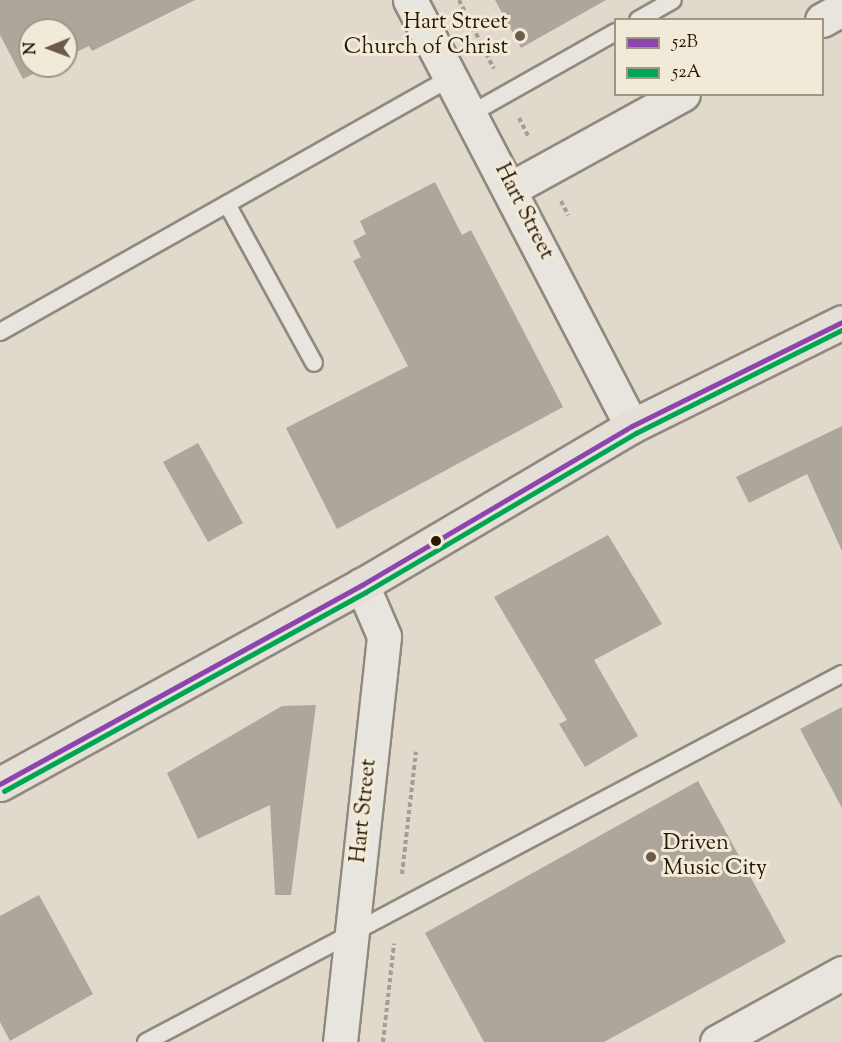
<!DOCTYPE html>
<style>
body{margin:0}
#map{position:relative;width:842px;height:1042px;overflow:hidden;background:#e1dacc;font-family:"Sorts Mill Goudy",serif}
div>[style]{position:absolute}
.building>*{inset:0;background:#aca69b}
.path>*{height:4px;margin-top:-2px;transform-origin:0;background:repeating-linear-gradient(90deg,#a29e96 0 4.5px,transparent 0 7.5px)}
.roads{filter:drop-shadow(2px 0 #90897e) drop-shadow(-2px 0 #90897e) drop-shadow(0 2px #90897e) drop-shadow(0 -2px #90897e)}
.service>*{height:16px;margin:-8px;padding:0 8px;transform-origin:8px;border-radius:8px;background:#e8e5de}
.minor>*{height:33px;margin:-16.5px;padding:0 16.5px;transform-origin:16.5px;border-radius:16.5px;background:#e8e5de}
.primary>*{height:33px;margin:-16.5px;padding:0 16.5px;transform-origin:16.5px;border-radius:16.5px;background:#e4e0d8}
.bus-1>*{height:4.5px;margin:-2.25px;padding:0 2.25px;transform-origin:2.25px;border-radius:2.25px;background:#8e44ad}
.bus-2>*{height:4.5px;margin:-2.25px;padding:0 2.25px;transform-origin:2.25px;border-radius:2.25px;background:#00a651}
.dots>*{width:16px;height:16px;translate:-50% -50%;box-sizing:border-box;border:3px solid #f1ead9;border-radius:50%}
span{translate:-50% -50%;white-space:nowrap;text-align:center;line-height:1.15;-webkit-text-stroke:6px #f1ead9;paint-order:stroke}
.poi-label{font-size:22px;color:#2a1802}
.right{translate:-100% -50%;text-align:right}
.left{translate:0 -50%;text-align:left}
.street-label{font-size:22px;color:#2a1802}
.legend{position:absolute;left:614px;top:18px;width:210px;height:78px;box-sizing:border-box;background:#f1ead9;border:2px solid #a19683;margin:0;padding:8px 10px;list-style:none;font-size:18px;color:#2a1802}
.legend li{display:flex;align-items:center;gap:12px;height:30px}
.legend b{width:30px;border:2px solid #a19683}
.north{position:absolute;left:18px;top:18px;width:60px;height:60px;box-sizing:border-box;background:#f1ead9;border:2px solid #a19683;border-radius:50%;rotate:269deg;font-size:16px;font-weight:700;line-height:24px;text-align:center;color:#2a1802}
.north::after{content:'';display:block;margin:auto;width:21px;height:27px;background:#6a5c49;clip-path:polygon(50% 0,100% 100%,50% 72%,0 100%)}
</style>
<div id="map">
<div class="building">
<i style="clip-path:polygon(0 0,195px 0,92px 51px,89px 46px,66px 57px,66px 30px,30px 30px,30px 66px,49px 66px,23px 79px,0 35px)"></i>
<i style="clip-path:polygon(495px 0,606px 0,521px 48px)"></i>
<i style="clip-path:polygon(435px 182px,462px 235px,471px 230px,563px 407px,337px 529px,286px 428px,408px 366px,353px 261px,361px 257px,353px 241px,366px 234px,360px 221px)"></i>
<i style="clip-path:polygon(842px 426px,842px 551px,807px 474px,749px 503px,736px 477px)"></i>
<i style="clip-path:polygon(198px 443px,243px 523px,208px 542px,163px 462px)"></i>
<i style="clip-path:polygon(608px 535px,662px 624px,594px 660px,638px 736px,585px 767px,559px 724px,567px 720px,494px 597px)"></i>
<i style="clip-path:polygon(316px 705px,291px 895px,275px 895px,270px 805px,198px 839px,167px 773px,282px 706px)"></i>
<i style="clip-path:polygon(842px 707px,842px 808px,800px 729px)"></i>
<i style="clip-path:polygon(698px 781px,786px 942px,604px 1042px,484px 1042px,425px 933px)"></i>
<i style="clip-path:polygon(39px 895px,93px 994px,10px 1041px,0 1022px,0 916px)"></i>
</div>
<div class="path">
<i style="left:459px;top:0;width:77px;rotate:63.1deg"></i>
<i style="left:519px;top:118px;width:22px;rotate:63deg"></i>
<i style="left:561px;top:201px;width:16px;rotate:63deg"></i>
<i style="left:402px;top:874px;width:123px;rotate:-83.5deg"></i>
<i style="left:383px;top:1042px;width:99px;rotate:-83.6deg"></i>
</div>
<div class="roads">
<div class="service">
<i style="left:638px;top:20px;width:40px;rotate:-29.7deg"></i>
<i style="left:472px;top:113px;width:165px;rotate:-29.4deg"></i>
<i style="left:227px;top:204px;width:181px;rotate:61.3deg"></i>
<i style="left:0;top:332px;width:519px;rotate:-29.43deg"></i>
<i style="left:146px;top:1042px;width:787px;rotate:-27.87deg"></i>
</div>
<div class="minor">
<i style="left:410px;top:0;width:480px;rotate:62.5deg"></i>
<i style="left:822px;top:20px;width:23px;rotate:-29deg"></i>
<i style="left:512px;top:188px;width:195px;rotate:-28.8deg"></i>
<i style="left:340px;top:1042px;width:408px;rotate:-83.8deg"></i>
<i style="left:384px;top:636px;width:56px;rotate:-113.3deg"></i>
<i style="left:717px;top:1042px;width:143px;rotate:-28.9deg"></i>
</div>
<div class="primary">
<i style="left:0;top:784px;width:413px;rotate:-28.8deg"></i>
<i style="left:362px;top:585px;width:313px;rotate:-30.5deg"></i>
<i style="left:632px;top:426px;width:234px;rotate:-26.3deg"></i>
</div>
</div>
<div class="bus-1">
<i style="left:0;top:784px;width:413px;rotate:-28.8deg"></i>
<i style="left:362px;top:585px;width:313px;rotate:-30.5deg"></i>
<i style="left:632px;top:426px;width:234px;rotate:-26.3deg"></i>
</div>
<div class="bus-2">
<i style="left:4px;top:791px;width:413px;rotate:-28.8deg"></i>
<i style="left:366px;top:592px;width:313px;rotate:-30.5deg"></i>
<i style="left:636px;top:433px;width:230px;rotate:-26.6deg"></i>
</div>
<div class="dots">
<i style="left:520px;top:36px;background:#6a5c49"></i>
<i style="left:436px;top:541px;background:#2a1802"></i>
<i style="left:651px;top:857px;background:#6a5c49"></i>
</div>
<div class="poi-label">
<span class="right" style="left:508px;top:36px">Hart Street<br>Church of Christ</span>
<span class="left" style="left:663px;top:857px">Driven<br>Music City</span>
</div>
<div class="street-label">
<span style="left:523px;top:212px;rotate:63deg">Hart Street</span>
<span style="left:365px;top:811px;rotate:-84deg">Hart Street</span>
</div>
<ul class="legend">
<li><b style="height:8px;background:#8e44ad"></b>52B</li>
<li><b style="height:8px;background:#00a651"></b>52A</li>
</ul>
<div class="north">N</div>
</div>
